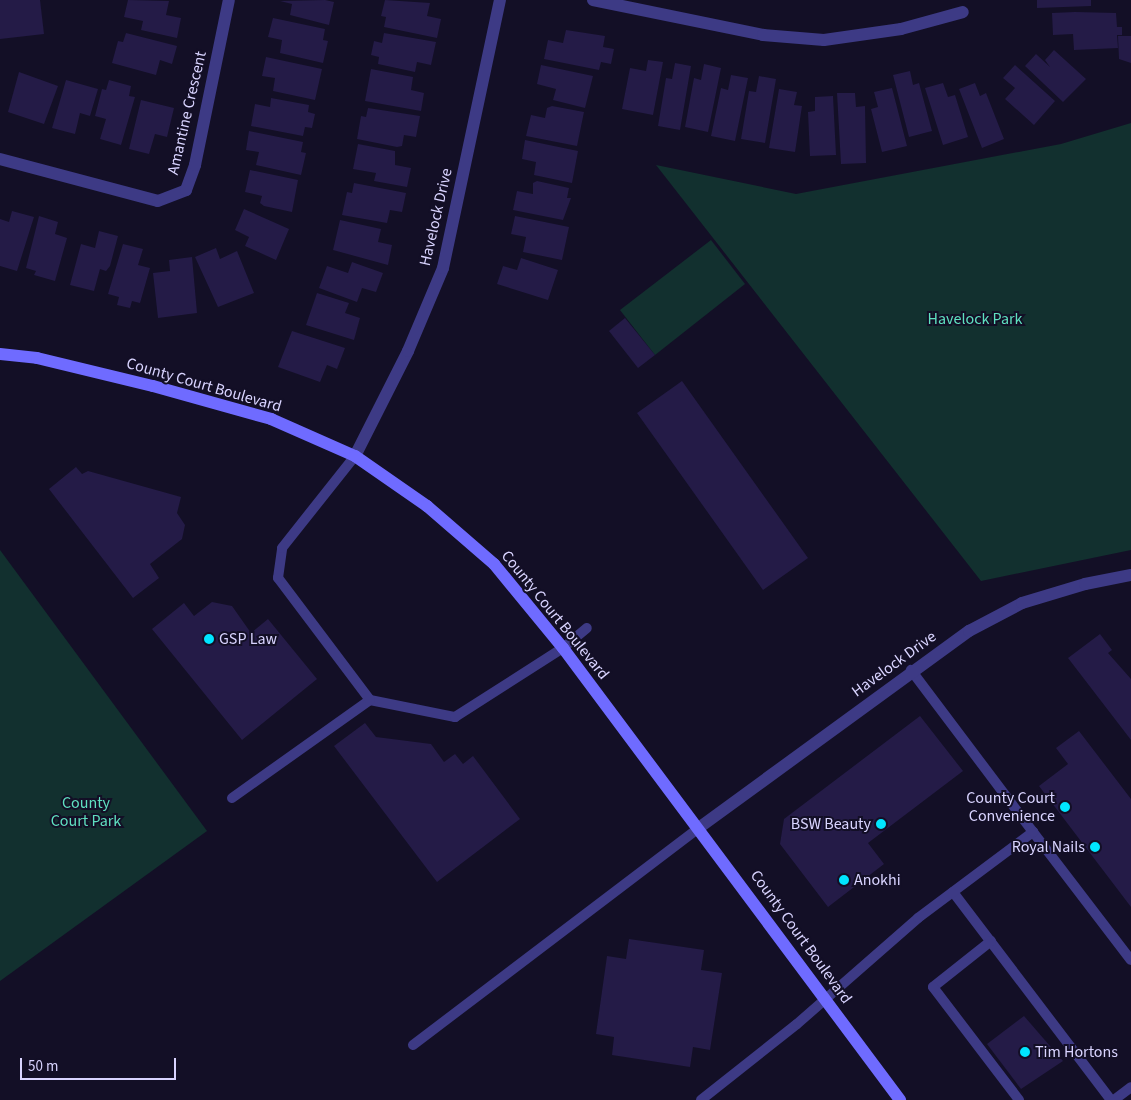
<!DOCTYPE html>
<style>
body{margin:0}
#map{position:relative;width:1131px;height:1100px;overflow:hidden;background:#130f26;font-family:"Source Sans 3",sans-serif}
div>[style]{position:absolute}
.green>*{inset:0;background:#12302f}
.building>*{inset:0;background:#241b47}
.lane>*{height:10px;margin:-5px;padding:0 5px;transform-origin:5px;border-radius:5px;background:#3d3a85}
.street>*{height:12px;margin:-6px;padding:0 6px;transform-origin:6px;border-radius:6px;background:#3d3a85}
.secondary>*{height:12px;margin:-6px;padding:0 6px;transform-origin:6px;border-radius:6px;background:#6f6bff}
.dots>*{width:14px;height:14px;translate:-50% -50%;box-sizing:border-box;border:2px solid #130f26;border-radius:50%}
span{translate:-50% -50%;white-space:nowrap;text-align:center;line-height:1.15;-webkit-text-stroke:4px #130f26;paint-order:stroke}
.street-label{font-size:16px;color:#d9d4ff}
.park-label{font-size:16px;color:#5fe0c0}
.poi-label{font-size:16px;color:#d9d4ff}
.left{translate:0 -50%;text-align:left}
.right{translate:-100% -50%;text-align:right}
.scale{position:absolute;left:20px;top:1058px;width:156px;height:22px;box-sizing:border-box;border:2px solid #d9d4ff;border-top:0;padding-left:6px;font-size:15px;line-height:18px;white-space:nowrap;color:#d9d4ff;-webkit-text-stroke:4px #130f26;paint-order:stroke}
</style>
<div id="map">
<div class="green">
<i style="clip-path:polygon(1131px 123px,1131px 550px,981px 581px,656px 165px,796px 194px,1061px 144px)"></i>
<i style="clip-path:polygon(711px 240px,745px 284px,655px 355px,620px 310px)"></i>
<i style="clip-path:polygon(0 550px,207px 831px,0 981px)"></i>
</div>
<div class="building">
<i style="clip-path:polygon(0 0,40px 0,44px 34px,0 39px)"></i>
<i style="clip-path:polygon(128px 0,169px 1px,166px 15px,181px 18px,177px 38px,141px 30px,143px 21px,124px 17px)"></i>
<i style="clip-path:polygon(325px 0,334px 2px,329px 25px,290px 15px,292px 4px,280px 1px)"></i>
<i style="clip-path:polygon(385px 0,430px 3px,427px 16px,441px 19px,437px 38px,384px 27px,386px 17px,381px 16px)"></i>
<i style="clip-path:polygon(1037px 0,1091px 0,1091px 6px,1037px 8px)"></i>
<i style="clip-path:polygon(1075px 12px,1116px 13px,1117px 27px,1122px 27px,1122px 35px,1117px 35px,1118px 48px,1074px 50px,1073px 34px,1053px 35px,1052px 13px)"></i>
<i style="clip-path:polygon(273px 18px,325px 29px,323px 40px,328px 41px,323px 63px,280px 53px,282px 40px,268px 37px)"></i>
<i style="clip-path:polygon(566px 30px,605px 36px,603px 47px,614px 49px,611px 64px,601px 62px,599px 70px,544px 59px,548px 40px,563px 43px)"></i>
<i style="clip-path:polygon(126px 33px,177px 46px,172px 64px,160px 60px,156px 75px,112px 63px,118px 41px,123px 42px)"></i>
<i style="clip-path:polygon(384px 33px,436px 42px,431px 65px,417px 62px,415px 72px,378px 64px,379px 57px,371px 55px,374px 41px,382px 43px)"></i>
<i style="clip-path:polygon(1118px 36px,1131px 36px,1131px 63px,1119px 59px)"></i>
<i style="clip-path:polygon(1054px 50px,1086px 79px,1063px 102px,1025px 66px,1036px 54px,1050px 67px,1045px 60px)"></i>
<i style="clip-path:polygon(266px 57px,322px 69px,315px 100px,273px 91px,275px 78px,262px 76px)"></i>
<i style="clip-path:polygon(648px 60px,663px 62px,653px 115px,622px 109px,630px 68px,646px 71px)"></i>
<i style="clip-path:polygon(675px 63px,691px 66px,680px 130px,658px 126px,666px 78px,672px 79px)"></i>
<i style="clip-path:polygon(704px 64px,721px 68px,708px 132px,685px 127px,694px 78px,701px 80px)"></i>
<i style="clip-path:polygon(541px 65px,593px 76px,585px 108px,553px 100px,556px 89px,537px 84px)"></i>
<i style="clip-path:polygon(1015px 65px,1055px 101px,1034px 125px,1005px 99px,1015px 88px,1003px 78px)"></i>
<i style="clip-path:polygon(371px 69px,413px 77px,411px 90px,424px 93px,421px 111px,365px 101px)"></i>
<i style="clip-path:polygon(910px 71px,913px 85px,919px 83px,932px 131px,909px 137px,893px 75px)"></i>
<i style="clip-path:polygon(19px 72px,58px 86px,44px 124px,8px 112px)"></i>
<i style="clip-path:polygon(731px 75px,748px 78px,735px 141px,711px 136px,721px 88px,728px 90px)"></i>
<i style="clip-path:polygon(759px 76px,776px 79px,765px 143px,741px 139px,749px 91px,756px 92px)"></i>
<i style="clip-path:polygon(66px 80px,98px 89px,90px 116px,80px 113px,75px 134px,52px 128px)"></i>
<i style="clip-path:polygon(109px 80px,131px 86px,129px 96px,135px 97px,121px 145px,100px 139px,106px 119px,95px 116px,102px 89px,106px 90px)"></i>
<i style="clip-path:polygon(943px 83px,948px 97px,955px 95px,968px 137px,943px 145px,925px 88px)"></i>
<i style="clip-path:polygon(975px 83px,980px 96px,986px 93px,1004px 139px,982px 148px,959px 89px)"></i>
<i style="clip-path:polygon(892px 88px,907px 146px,882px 152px,871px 109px,878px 107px,874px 92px)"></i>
<i style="clip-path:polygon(779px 89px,797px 92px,794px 105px,802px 106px,795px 152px,769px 148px)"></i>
<i style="clip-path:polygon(837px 93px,855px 93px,856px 107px,865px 106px,866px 163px,841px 164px)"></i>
<i style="clip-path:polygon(833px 96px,836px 155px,810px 156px,808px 112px,815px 111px,815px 97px)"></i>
<i style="clip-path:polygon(271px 98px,309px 105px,308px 112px,315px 114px,312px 128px,305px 127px,303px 136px,251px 126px,255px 104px,270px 107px)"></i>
<i style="clip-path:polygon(141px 100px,174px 108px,167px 137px,155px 134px,149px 154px,129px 149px)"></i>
<i style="clip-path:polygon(552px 106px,584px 112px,577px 146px,526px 136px,531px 115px,545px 118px,547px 108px)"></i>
<i style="clip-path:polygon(368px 108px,420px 116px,416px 137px,404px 135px,402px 146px,397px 147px,357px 139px,361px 116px,366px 117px)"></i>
<i style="clip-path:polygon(249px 131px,303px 142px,301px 152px,306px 153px,301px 175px,256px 165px,259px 152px,246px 150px)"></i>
<i style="clip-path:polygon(525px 140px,578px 151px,572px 183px,534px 175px,536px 162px,522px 159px)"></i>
<i style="clip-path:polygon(358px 144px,395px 151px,395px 165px,411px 168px,407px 187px,374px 181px,376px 173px,353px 169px)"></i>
<i style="clip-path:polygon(250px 170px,298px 180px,292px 212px,264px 206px,260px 203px,262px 196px,245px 192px)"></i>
<i style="clip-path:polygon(537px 181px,569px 188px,567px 198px,571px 198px,563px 220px,513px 210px,517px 191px,533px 194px,533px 183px)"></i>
<i style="clip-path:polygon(354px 183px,406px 193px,402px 212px,390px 210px,387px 223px,342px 215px,347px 192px,352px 193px)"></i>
<i style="clip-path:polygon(244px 209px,289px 229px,276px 260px,245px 246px,249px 237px,235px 230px)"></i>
<i style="clip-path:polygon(12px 211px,34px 217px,17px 271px,0 266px,0 219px,9px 222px)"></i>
<i style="clip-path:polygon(39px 216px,58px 222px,55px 234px,67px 238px,55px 281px,34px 275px,36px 271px,26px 268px)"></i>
<i style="clip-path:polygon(515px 216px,569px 227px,562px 260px,523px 252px,526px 237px,511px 234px)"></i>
<i style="clip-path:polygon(340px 220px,381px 229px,378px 242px,392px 245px,388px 265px,333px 250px)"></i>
<i style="clip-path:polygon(99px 231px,118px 236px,110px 266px,106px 271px,100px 269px,94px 291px,70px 285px,81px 244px,95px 248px)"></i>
<i style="clip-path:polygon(123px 244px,143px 249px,138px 265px,150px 268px,140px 303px,132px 301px,130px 308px,117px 305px,119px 297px,108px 294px)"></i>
<i style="clip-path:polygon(216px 248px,220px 259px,237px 251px,254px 293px,218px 307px,195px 257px)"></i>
<i style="clip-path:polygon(192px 257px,197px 313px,158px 318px,153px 273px,170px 271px,169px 260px)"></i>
<i style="clip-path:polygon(521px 258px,558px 270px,548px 300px,497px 284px,503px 266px,517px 270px)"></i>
<i style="clip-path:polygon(352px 262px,383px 273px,376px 292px,362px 288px,357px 302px,319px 288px,327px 266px,348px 273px)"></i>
<i style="clip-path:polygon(317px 293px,349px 303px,345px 313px,360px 318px,354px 340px,306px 325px)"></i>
<i style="clip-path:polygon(625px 318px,655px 355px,638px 368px,609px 331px)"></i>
<i style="clip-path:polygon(292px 331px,345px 348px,337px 369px,327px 365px,320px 382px,278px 367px)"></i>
<i style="clip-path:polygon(682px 381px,808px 558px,763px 590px,637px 413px)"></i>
<i style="clip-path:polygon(76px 467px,82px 474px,88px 471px,181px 497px,177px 513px,185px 525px,182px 539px,150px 564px,159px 578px,133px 598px,49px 489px)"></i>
<i style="clip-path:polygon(212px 602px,232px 606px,251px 633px,268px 619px,317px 679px,242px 740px,152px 629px,184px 603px,194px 616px)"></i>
<i style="clip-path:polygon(1100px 634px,1112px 650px,1108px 653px,1131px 679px,1131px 740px,1068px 658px)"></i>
<i style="clip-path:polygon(920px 716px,963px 771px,868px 843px,884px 864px,828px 907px,780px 844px,784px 819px)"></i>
<i style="clip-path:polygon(365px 723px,376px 737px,431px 744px,444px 762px,455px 754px,463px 764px,473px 756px,520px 819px,437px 882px,334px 746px)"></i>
<i style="clip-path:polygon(1079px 731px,1131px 799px,1131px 907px,1039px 786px,1068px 764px,1056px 748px)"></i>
<i style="clip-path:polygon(629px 939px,704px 950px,701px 970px,722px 973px,710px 1050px,693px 1047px,690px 1067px,612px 1055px,614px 1037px,596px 1034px,607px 956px,626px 959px)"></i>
<i style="clip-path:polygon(1024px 1016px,1063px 1061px,1021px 1089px,987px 1044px)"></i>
</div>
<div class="lane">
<i style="left:370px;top:700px;width:87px;rotate:11.3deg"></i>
<i style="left:455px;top:717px;width:128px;rotate:-32.6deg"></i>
<i style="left:563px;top:648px;width:31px;rotate:-40deg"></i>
<i style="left:232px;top:798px;width:169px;rotate:-35.4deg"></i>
<i style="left:370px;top:700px;width:153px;rotate:-127deg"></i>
<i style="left:278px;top:578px;width:30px;rotate:-82deg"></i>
<i style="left:282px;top:548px;width:117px;rotate:-51.6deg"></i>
<i style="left:1033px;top:832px;width:161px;rotate:52.6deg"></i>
<i style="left:953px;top:892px;width:261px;rotate:52.8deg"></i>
<i style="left:991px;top:941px;width:74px;rotate:141.6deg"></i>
<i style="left:933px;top:987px;width:142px;rotate:52.7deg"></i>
<i style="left:413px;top:1045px;width:360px;rotate:-37.2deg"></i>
<i style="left:701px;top:1100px;width:122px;rotate:-38.4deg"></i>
<i style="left:797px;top:1024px;width:161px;rotate:-41.2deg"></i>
<i style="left:918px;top:918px;width:144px;rotate:-36.8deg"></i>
<i style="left:1033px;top:832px;width:203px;rotate:-127deg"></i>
<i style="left:1114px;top:1100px;width:21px;rotate:-37deg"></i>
</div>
<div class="street">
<i style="left:593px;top:0;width:174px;rotate:11.6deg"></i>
<i style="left:763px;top:35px;width:61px;rotate:4.7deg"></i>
<i style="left:824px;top:40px;width:78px;rotate:-8.1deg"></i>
<i style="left:901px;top:29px;width:64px;rotate:-15.3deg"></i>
<i style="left:0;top:159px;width:163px;rotate:14.9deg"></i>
<i style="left:158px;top:201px;width:30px;rotate:-21deg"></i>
<i style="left:186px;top:190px;width:27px;rotate:-70deg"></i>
<i style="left:195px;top:165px;width:168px;rotate:-78.4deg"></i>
<i style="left:355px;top:456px;width:118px;rotate:-63.2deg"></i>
<i style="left:408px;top:351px;width:90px;rotate:-67.1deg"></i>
<i style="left:443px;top:268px;width:274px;rotate:-78deg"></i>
<i style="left:700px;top:827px;width:333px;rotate:-36.1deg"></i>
<i style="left:969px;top:631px;width:60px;rotate:-27.8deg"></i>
<i style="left:1022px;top:603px;width:66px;rotate:-16.8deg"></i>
<i style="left:1085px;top:584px;width:47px;rotate:-11.1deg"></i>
</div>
<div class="secondary">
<i style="left:0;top:354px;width:37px;rotate:6deg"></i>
<i style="left:37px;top:358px;width:119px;rotate:13.6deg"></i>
<i style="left:153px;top:386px;width:123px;rotate:15.6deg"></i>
<i style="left:271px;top:419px;width:92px;rotate:23.8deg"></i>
<i style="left:355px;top:456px;width:88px;rotate:34.8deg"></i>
<i style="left:427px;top:506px;width:89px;rotate:40.9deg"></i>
<i style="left:494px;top:564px;width:109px;rotate:50.6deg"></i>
<i style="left:563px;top:648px;width:564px;rotate:53.29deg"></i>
</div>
<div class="dots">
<i style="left:209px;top:639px;background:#00e5ff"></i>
<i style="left:1065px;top:807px;background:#00e5ff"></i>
<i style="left:881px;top:824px;background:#00e5ff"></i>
<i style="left:1095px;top:847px;background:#00e5ff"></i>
<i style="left:844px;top:880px;background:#00e5ff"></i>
<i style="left:1025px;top:1052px;background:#00e5ff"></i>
</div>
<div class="street-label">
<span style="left:187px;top:113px;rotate:-77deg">Amantine Crescent</span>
<span style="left:436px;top:217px;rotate:-77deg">Havelock Drive</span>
<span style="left:204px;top:385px;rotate:16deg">County Court Boulevard</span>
<span style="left:555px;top:615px;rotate:51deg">County Court Boulevard</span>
<span style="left:894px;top:664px;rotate:-36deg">Havelock Drive</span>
<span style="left:801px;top:937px;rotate:54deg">County Court Boulevard</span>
</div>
<div class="park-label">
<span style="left:975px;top:319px">Havelock Park</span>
<span style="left:86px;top:812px">County<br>Court Park</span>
</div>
<div class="poi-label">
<span class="left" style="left:219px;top:639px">GSP Law</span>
<span class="right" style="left:1055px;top:807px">County Court<br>Convenience</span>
<span class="right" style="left:871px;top:824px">BSW Beauty</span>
<span class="right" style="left:1085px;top:847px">Royal Nails</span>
<span class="left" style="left:854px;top:880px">Anokhi</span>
<span class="left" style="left:1035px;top:1052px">Tim Hortons</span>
</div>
<div class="scale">50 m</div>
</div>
